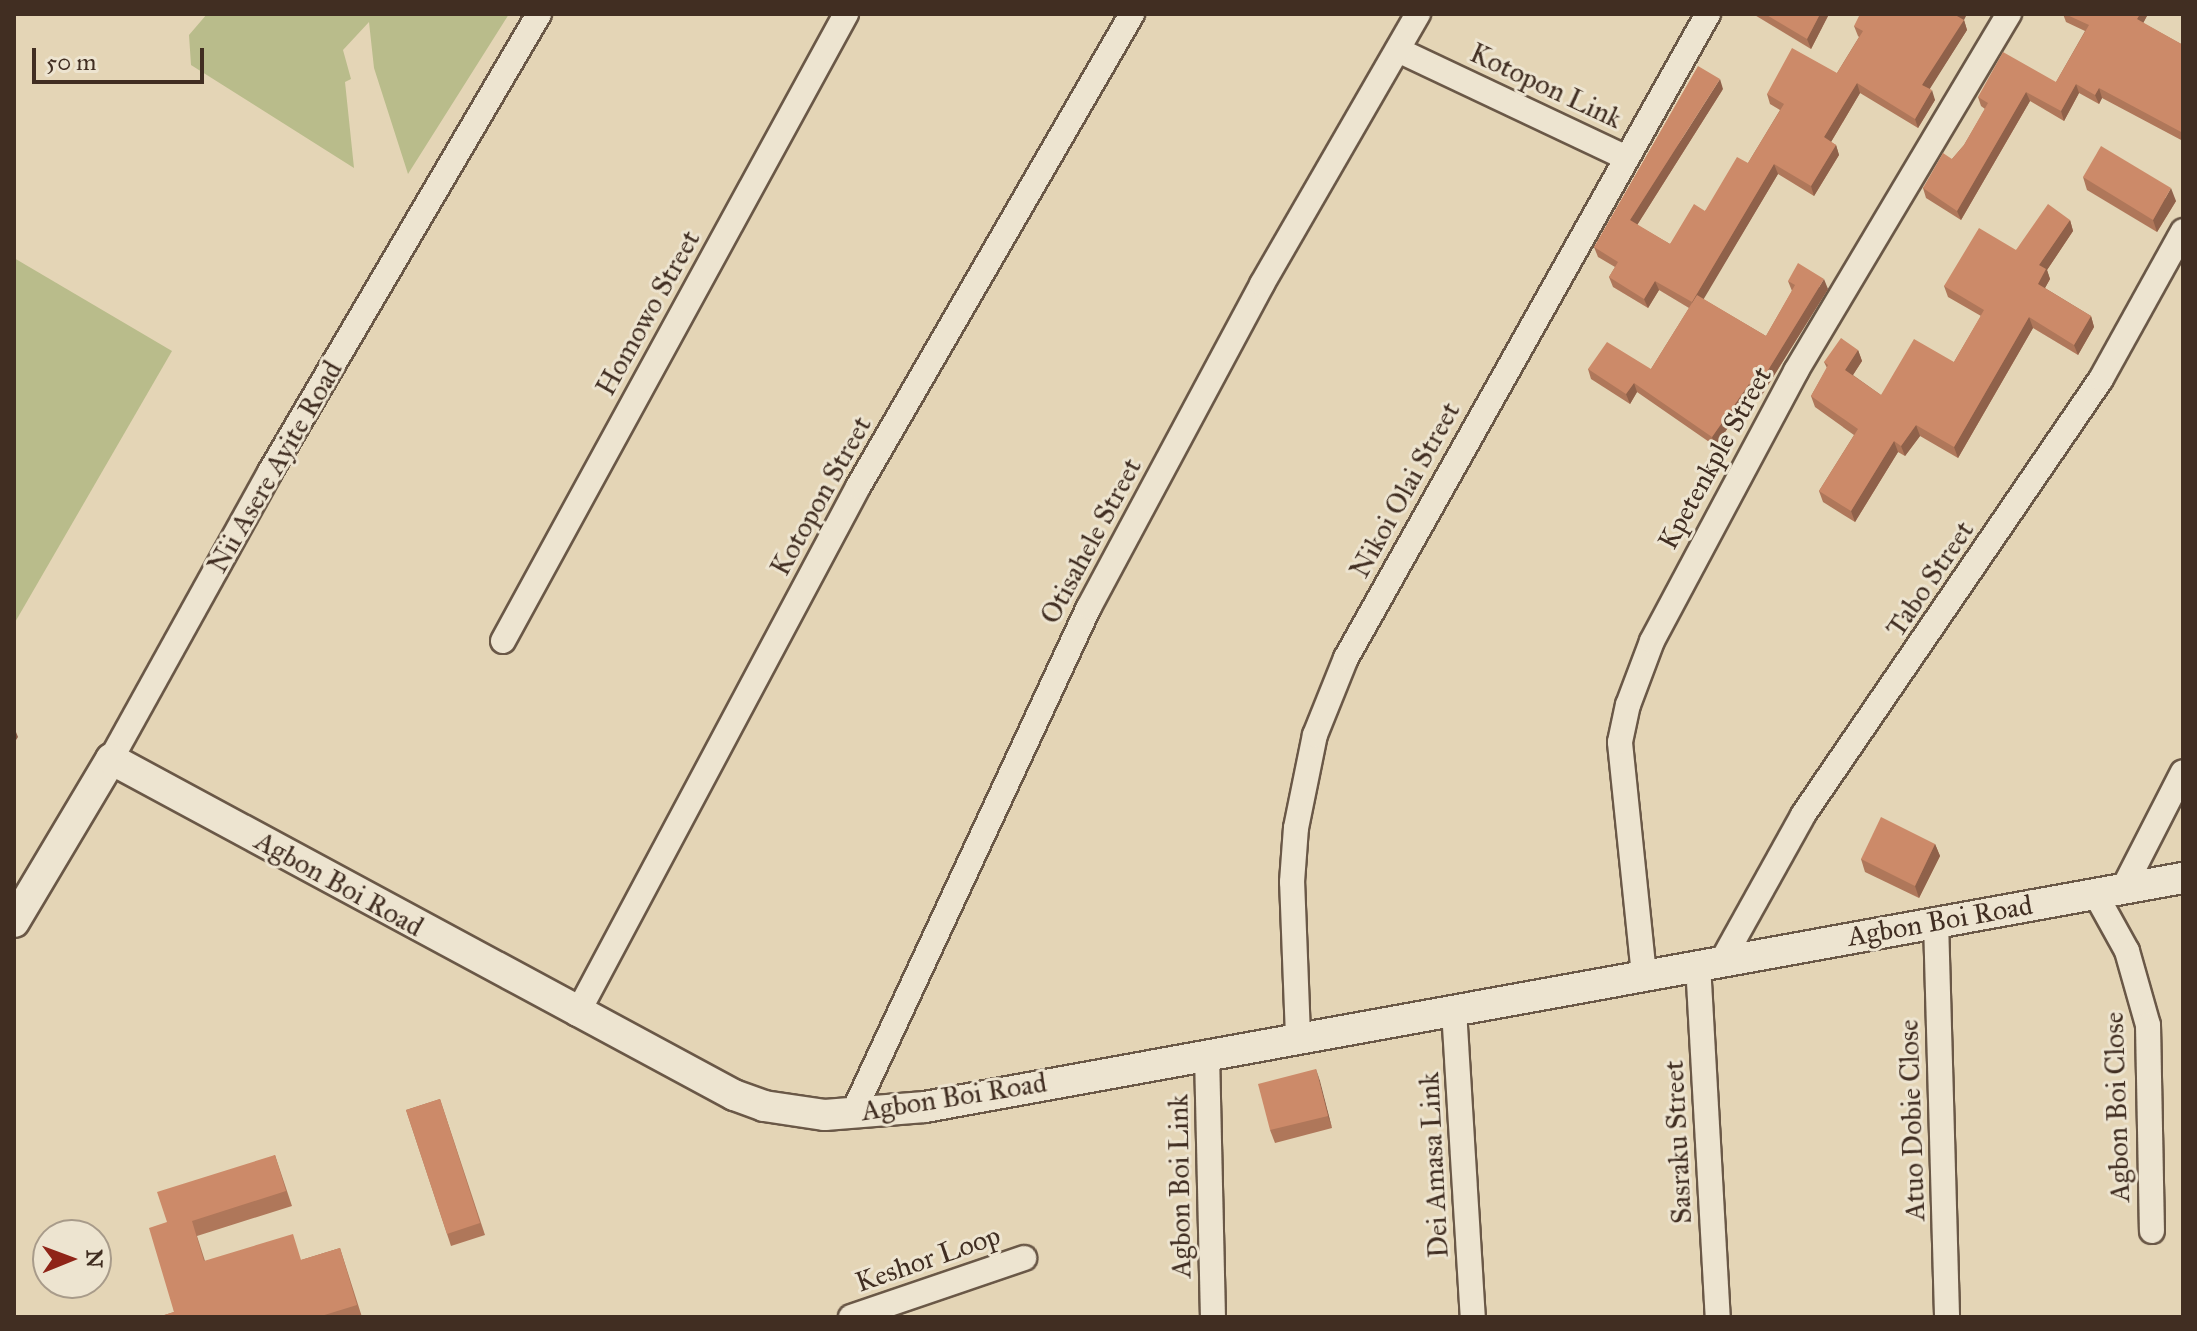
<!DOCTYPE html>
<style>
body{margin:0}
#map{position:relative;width:2197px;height:1331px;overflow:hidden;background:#e4d5b6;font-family:"IM FELL Great Primer",serif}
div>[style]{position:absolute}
.green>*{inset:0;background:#b9bc8b}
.roads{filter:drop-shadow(2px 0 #6a5847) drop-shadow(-2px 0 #6a5847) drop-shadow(0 2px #6a5847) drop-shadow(0 -2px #6a5847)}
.minor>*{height:24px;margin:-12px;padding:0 12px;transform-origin:12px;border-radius:12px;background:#ede4d0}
.tertiary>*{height:30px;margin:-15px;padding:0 15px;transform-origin:15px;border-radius:15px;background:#ede4d0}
.wall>*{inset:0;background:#af775a}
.shaded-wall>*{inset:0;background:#8f614a}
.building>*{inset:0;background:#cc8a69}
span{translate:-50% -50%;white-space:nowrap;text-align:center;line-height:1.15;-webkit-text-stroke:6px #ede4d0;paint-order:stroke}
.street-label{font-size:28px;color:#412e22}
.frame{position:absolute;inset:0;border:16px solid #412e22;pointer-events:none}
.north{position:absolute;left:32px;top:1219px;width:80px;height:80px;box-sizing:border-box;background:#ede4d0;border:2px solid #a89b8a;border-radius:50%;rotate:89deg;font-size:22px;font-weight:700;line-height:32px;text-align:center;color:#412e22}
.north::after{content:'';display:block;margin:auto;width:28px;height:36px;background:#8f2418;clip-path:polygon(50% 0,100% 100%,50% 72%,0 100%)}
.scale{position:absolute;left:32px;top:48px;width:172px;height:36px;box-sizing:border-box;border:4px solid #412e22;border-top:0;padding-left:10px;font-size:24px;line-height:28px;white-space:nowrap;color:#412e22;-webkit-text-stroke:6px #ede4d0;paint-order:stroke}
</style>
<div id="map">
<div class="green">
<i style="clip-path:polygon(207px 14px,509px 14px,408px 174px,374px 68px,369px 22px,343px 50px,351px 79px,345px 82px,354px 168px,191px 65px,189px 35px)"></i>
<i style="clip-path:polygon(14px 258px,172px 351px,14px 624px)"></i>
</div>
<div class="roads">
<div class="minor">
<i style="left:1398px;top:50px;width:250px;rotate:25.3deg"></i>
<i style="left:503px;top:641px;width:715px;rotate:-61.32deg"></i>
<i style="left:111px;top:759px;width:328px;rotate:-61deg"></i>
<i style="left:270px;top:472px;width:531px;rotate:-59.57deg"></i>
<i style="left:2123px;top:889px;width:131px;rotate:-62.9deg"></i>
<i style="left:2096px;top:895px;width:64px;rotate:61deg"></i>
<i style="left:2127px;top:951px;width:77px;rotate:74.2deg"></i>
<i style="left:2148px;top:1025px;width:206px;rotate:88.9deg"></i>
<i style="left:1936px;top:921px;width:396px;rotate:88.4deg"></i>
<i style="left:1723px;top:959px;width:165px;rotate:-60.9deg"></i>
<i style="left:1803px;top:815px;width:528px;rotate:-55.65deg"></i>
<i style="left:2101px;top:379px;width:169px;rotate:-61deg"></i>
<i style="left:1698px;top:964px;width:354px;rotate:86.8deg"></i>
<i style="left:1644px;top:975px;width:234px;rotate:-95.9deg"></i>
<i style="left:1620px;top:742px;width:38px;rotate:-78deg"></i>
<i style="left:1628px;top:705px;width:68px;rotate:-69.4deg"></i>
<i style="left:1652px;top:641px;width:306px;rotate:-61.9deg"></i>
<i style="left:1796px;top:371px;width:416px;rotate:-59.2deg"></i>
<i style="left:1454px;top:1010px;width:308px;rotate:86.5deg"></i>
<i style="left:577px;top:1014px;width:597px;rotate:-61.93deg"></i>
<i style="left:858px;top:487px;width:547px;rotate:-59.92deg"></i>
<i style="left:1298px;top:1036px;width:154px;rotate:-92.2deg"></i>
<i style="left:1292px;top:882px;width:54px;rotate:-85.8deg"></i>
<i style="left:1296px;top:828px;width:95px;rotate:-78.5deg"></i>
<i style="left:1315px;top:735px;width:83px;rotate:-68.1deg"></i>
<i style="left:1346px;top:658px;width:739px;rotate:-60.66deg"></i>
<i style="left:1207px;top:1054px;width:263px;rotate:88.7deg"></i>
<i style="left:853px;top:1113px;width:558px;rotate:-65deg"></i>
<i style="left:1089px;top:607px;width:366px;rotate:-61.8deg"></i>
<i style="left:1262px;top:284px;width:312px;rotate:-60deg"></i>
<i style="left:851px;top:1317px;width:183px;rotate:-18.8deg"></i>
</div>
<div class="tertiary">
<i style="left:14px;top:922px;width:190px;rotate:-59.2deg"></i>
<i style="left:111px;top:759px;width:708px;rotate:28.34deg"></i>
<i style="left:734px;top:1095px;width:32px;rotate:20deg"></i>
<i style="left:764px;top:1106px;width:62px;rotate:8.4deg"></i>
<i style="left:825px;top:1115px;width:100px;rotate:-4.6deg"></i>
<i style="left:925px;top:1107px;width:1279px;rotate:-10.32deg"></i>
</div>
</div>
<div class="wall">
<i style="clip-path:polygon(1753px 14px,1829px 14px,1811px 49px)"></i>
<i style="clip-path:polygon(2063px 14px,2148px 14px,2143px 23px,2183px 45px,2183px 141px,2102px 98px,2099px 104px,2079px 93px,2064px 121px,2030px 101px,1961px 220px,1926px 198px,1923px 188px,1952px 159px,1964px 145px,1985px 109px,1981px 106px,1978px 97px,2056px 82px,2085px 31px,2066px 22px)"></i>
<i style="clip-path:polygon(1964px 20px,1967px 30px,1929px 89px,1935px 100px,1918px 128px,1860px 93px,1831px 142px,1836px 145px,1839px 155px,1814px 196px,1778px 174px,1703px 299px,1766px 336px,1792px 291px,1788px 281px,1828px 289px,1760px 398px,1752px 394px,1715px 446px,1637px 392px,1630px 404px,1591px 379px,1588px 369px,1651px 369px,1689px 308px,1659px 290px,1648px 308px,1613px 287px,1609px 277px,1615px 267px,1598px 257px,1594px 247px,1723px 89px,1637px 225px,1670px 244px,1705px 211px,1748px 163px,1780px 110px,1770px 104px,1767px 94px,1837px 73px,1859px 37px,1858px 36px,1854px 26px)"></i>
<i style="clip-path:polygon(2083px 177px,2176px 201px,2157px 232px,2087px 190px)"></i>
<i style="clip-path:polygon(2070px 220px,2073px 231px,2047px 270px,2050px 279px,2045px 288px,2091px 316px,2094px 327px,2078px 355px,2033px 328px,1958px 458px,1920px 436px,1905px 456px,1898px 452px,1855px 522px,1823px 502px,1819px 491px,1854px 435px,1815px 407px,1811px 396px,1827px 368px,1824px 362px,1858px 350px,1862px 361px,1853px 375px,1881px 395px,1954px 362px,1981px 316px,1948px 297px,1944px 286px,2016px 250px)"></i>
<i style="clip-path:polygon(1935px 844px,1940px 856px,1919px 898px,1865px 872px,1861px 859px)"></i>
<i style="clip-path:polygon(1316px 1069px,1332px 1128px,1275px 1143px,1270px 1130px)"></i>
<i style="clip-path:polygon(440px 1099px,485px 1235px,451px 1246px,406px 1110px)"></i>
<i style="clip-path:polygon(275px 1155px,292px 1206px,197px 1236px,205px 1261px,301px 1260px,340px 1248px,362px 1317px,158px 1317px,174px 1312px,167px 1222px)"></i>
</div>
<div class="shaded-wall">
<i style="clip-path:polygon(1820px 14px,1829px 14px,1811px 49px,1807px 39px)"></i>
<i style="clip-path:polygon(1958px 14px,1967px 14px,1964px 20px,1967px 30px,1926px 95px,1922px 85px)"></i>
<i style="clip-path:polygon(2140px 14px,2148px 14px,2140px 29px,2137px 19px)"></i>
<i style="clip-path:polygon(1720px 79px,1723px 89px,1634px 230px,1630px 220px)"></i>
<i style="clip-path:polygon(1857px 83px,1860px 93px,1828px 147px,1824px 137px)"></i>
<i style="clip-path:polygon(2076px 84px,2079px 93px,2064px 121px,2061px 111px)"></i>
<i style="clip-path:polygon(2099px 88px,2102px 98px,2099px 104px,2095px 95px)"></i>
<i style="clip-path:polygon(1932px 90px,1935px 100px,1918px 128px,1915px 119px)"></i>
<i style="clip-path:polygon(2026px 92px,2030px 101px,1961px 220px,1957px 211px)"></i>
<i style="clip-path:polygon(1836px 145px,1839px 155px,1814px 196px,1811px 186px)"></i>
<i style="clip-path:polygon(1774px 164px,1778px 174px,1696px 312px,1692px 302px)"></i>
<i style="clip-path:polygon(2171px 188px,2176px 201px,2157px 232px,2153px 220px)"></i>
<i style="clip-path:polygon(2070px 220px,2073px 231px,2047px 270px,2050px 279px,2041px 295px,2038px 284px,2039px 265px)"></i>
<i style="clip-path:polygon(1824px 279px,1828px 289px,1760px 398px,1757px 388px)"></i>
<i style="clip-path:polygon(1655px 281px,1659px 290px,1648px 308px,1644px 299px)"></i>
<i style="clip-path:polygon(2091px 316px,2094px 327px,2078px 355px,2074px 345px)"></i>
<i style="clip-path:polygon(2029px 317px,2033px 328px,1958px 458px,1954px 447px)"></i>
<i style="clip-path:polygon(1858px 350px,1862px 361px,1849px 381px,1845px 370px)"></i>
<i style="clip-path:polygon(1634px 383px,1637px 392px,1630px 404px,1626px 394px)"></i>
<i style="clip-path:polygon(1749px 384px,1752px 394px,1715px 446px,1712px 437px)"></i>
<i style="clip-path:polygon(1916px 425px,1920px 436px,1905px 456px,1901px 446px)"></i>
<i style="clip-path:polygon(1894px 441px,1898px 452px,1855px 522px,1851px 511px)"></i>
<i style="clip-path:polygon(14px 727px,18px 737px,14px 743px)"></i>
<i style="clip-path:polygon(1935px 844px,1940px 856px,1919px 898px,1915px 886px)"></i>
<i style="clip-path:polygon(1316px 1069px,1320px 1081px,1332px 1128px,1328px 1116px)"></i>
</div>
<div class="building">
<i style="clip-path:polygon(1765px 14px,1820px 14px,1807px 39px)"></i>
<i style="clip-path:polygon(1860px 14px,1958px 14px,1957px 16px,1964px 20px,1922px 85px,1932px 90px,1915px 119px,1857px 83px,1824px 137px,1836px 145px,1811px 186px,1774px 164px,1692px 302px,1655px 281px,1644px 299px,1609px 277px,1618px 262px,1594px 247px,1698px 66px,1720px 79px,1630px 220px,1670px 244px,1694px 204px,1705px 211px,1737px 157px,1748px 163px,1784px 104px,1767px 94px,1792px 48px,1837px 73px,1863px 31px,1854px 26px)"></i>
<i style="clip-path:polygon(2065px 14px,2140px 14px,2137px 19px,2183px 45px,2183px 133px,2099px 88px,2095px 95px,2076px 84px,2061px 111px,2026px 92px,1957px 211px,1923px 188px,1943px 153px,1952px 159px,1964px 145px,1988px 103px,1978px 97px,2003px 52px,2056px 82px,2089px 25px)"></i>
<i style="clip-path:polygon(2101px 146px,2171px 188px,2153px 220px,2083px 177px)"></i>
<i style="clip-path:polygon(2048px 204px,2070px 220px,2039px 265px,2046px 269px,2038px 284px,2091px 316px,2074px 345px,2029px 317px,1954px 447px,1916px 425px,1901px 446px,1894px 441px,1851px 511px,1819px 491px,1858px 429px,1811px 396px,1828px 365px,1824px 362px,1841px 338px,1858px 350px,1845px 370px,1881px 395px,1914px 339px,1954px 362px,1984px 310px,1944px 286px,1979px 228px,2016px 250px)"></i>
<i style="clip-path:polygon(1798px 263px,1824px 279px,1757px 388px,1749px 384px,1712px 437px,1634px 383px,1626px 394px,1588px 369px,1607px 342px,1651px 369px,1697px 295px,1766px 336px,1795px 285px,1788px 281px)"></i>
<i style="clip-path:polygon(1881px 817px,1935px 844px,1915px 886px,1861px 859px)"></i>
<i style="clip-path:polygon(1316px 1069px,1328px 1116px,1270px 1130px,1258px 1084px)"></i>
<i style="clip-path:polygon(440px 1099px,480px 1223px,447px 1234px,406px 1110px)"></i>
<i style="clip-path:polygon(275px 1155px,286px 1191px,192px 1221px,204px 1261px,293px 1234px,301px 1260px,340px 1248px,357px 1305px,318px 1317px,158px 1317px,174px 1312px,149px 1228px,167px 1222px,157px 1192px)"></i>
</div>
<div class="street-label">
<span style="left:1546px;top:86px;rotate:25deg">Kotopon Link</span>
<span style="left:648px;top:313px;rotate:-61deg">Homowo Street</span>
<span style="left:1715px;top:458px;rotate:-61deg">Kpetenkple Street</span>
<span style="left:275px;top:467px;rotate:-60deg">Nii Asere Ayite Road</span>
<span style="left:1405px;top:490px;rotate:-61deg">Nikoi Olai Street</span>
<span style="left:821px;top:496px;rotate:-61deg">Kotopon Street</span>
<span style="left:1091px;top:541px;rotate:-62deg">Otisahele Street</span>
<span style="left:1930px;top:579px;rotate:-56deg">Tabo Street</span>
<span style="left:339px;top:884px;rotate:29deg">Agbon Boi Road</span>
<span style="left:1940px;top:921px;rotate:-10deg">Agbon Boi Road</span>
<span style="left:954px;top:1097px;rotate:-9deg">Agbon Boi Road</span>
<span style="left:2117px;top:1107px;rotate:-92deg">Agbon Boi Close</span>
<span style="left:1912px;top:1120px;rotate:-92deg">Atuo Dobie Close</span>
<span style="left:1678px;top:1142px;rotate:-93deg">Sasraku Street</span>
<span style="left:1434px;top:1165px;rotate:-93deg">Dei Amasa Link</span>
<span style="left:1180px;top:1186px;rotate:-91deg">Agbon Boi Link</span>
<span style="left:928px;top:1259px;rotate:-19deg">Keshor Loop</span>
</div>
<div class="frame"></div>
<div class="north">N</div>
<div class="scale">50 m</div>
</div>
